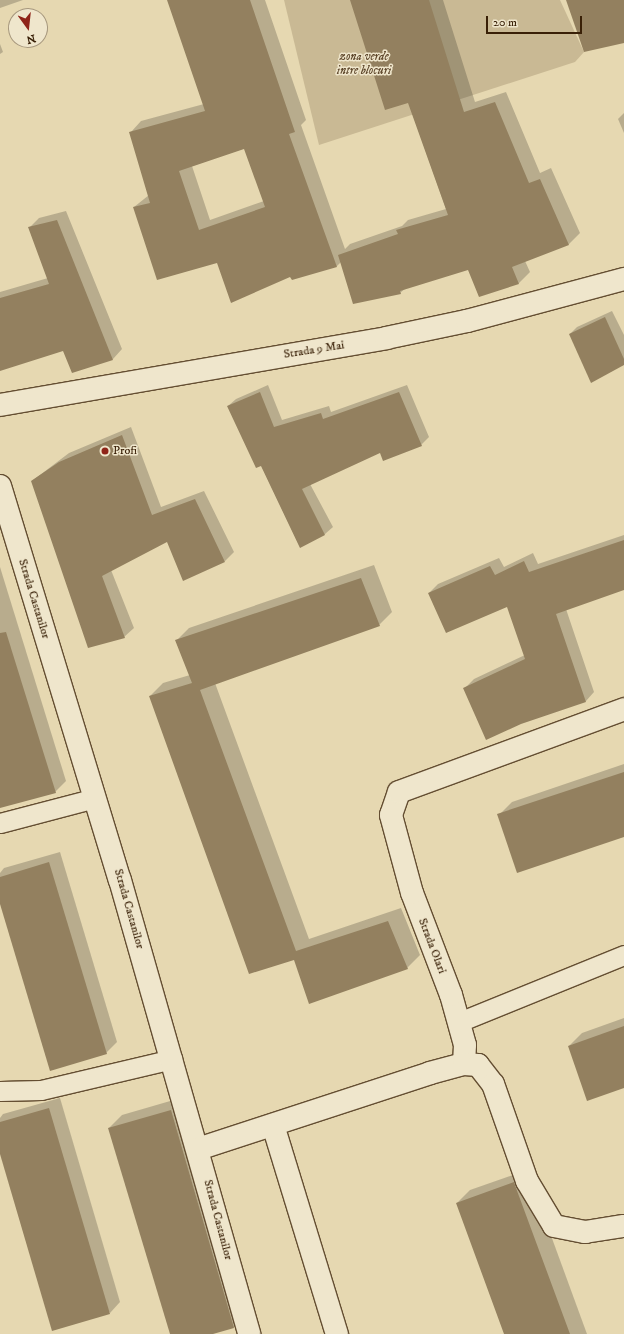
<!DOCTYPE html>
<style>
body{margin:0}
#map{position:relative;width:624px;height:1334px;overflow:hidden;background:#e6d8b1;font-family:"IM FELL DW Pica",serif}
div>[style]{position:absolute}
.green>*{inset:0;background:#c9b994}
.shadow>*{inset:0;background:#0003}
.building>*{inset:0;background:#93805f}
.roads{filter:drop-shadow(1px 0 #644e32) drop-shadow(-1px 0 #644e32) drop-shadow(0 1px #644e32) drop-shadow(0 -1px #644e32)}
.service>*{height:19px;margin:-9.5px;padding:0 9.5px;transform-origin:9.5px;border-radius:9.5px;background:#efe6cc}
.minor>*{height:22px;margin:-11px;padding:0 11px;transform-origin:11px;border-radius:11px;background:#efe6cc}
.secondary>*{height:22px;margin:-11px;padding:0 11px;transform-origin:11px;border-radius:11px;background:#efe6cc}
.dots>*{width:11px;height:11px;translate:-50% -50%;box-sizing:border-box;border:2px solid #efe6cc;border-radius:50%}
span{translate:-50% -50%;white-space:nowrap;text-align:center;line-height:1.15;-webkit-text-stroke:3px #efe6cc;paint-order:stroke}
.park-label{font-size:12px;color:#5d462a;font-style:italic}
.street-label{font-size:12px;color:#392007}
.poi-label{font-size:12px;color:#392007}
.left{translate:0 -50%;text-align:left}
.north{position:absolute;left:8px;top:8px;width:40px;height:40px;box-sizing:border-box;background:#efe6cc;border:1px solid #a6977d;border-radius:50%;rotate:165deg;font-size:11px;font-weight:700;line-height:16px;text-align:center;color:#392007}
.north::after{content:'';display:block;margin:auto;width:14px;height:18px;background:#8f2418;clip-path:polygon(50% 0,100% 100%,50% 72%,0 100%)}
.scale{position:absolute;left:486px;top:16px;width:96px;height:18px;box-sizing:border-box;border:2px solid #392007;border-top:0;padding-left:5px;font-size:12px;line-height:14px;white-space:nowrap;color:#392007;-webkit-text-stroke:3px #efe6cc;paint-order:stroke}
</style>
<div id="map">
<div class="green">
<i style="clip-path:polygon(284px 0,560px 0,584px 52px,575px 62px,319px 145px)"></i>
</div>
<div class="shadow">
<i style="clip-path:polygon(0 0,23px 0,0 8px)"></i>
<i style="clip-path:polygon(evenodd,168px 0,265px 0,306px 120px,301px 125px,345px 249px,350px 244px,402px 226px,408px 220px,446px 209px,408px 101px,351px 0,443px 0,475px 102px,506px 92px,540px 173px,551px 168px,580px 233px,569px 244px,525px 261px,530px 272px,519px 283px,479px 296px,469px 268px,406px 288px,400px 293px,341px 262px,337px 266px,291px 276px,218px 262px,158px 279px,134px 207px,149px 195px,131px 132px,141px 121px,204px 104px,168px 0,245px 148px,264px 201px,210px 220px,192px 166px,245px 148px)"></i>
<i style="clip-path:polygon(0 44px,3px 52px,0 54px)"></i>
<i style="clip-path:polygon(624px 113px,624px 133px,618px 119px)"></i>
<i style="clip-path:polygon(66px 211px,122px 349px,113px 359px,72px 372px,64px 350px,0 370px,0 292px,48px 278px,29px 228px,39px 218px)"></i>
<i style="clip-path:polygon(612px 311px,624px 335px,624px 364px,570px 334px,577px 327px)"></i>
<i style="clip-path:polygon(268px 385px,282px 420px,329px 406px,331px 412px,407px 385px,429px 437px,421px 445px,380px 452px,310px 484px,333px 527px,325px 534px,300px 547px,261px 465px,228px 406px,236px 399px)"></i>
<i style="clip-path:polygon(131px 427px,161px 507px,204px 491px,234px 552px,225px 561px,167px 541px,111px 570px,134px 628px,124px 637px,32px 481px,69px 453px)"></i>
<i style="clip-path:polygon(624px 535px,624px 589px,566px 609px,594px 692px,586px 701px,465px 688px,474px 679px,525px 655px,508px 605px,429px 593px,438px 584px,499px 558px,504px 567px,533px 553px,538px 564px)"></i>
<i style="clip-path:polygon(374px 565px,392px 612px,379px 625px,215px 683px,309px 939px,401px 908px,420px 955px,407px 968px,295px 959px,150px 696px,163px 683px,190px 675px,176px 641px,189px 628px)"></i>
<i style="clip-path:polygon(0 567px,66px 781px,55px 792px,0 807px)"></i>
<i style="clip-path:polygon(624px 764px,624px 836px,499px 815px,512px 802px)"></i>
<i style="clip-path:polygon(60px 852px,117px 1042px,106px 1053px,0 901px,0 873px,4px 868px)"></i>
<i style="clip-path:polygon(624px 1018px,624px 1087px,569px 1046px,582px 1033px)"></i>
<i style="clip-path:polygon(184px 1097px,247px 1314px,234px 1327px,209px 1334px,171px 1334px,109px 1128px,122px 1115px)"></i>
<i style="clip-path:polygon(60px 1098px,120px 1302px,110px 1313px,0 1150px,0 1118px,3px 1114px)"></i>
<i style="clip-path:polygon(527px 1170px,587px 1334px,505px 1334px,457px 1203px,470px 1190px)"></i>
</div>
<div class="building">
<i style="clip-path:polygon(evenodd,167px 0,250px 0,295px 132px,289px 134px,337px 267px,292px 280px,290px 277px,231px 303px,217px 263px,157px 280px,133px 207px,150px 203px,129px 132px,205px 111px,167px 0,244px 149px,265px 207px,199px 230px,179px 171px,244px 149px)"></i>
<i style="clip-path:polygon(350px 0,429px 0,464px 112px,495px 102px,529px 183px,540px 179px,569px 245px,512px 267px,519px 284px,479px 297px,468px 270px,400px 291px,401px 294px,353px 304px,338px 255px,398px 234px,396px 230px,448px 215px,408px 103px,385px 110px)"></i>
<i style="clip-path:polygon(566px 0,624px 0,624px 43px,584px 52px)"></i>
<i style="clip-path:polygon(57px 220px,113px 360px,72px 373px,63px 351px,0 371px,0 298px,49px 284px,28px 227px)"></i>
<i style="clip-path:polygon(605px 317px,624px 359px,624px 365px,591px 383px,569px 334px)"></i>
<i style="clip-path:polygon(260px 392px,274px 427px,321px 413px,323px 419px,399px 392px,422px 446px,383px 461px,380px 453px,302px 489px,325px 535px,300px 548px,261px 466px,256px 468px,227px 406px)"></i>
<i style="clip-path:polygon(122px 435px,152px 515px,195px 499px,225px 562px,183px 581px,167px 542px,102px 576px,125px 638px,88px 648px,31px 481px,59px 462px)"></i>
<i style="clip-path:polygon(624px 540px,624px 590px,556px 614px,586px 702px,521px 724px,486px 740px,463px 688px,525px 659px,507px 607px,446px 633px,428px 593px,490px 566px,495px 575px,524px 561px,529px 572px)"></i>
<i style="clip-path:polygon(361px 578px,380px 626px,200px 690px,296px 951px,388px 921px,408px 969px,309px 1004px,294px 960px,249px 974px,149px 696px,192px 683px,175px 640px)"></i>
<i style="clip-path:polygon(6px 632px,56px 793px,0 808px,0 633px)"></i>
<i style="clip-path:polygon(624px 772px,624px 837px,517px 873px,497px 814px)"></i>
<i style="clip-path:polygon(49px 862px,107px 1054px,50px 1071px,0 904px,0 877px)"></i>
<i style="clip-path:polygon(624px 1026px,624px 1088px,587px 1101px,568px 1046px)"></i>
<i style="clip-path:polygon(49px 1108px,110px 1314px,52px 1331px,0 1154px,0 1122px)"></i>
<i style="clip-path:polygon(171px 1110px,234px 1328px,213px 1334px,170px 1334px,108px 1128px)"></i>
<i style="clip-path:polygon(514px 1182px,516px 1188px,570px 1334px,504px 1334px,456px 1203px)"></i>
</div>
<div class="roads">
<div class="service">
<i style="left:0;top:823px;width:98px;rotate:-14.7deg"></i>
<i style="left:459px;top:1022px;width:178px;rotate:-22.1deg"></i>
<i style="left:0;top:1091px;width:41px;rotate:-1.4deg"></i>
<i style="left:41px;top:1090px;width:135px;rotate:-13.3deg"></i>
</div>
<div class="minor">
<i style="left:0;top:486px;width:412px;rotate:73.1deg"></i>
<i style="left:120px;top:880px;width:472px;rotate:74.1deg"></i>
<i style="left:464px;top:1064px;width:19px;rotate:-87deg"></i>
<i style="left:465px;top:1045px;width:52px;rotate:-105.6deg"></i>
<i style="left:451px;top:995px;width:109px;rotate:-110.9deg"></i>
<i style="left:412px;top:893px;width:81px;rotate:-105.1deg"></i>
<i style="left:391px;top:815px;width:24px;rotate:-71deg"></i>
<i style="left:399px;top:792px;width:240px;rotate:-20.2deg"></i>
<i style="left:273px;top:1125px;width:219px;rotate:73deg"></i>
<i style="left:198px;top:1149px;width:244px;rotate:-18.1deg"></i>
<i style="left:430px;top:1073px;width:35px;rotate:-15deg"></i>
<i style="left:464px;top:1064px;width:14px;rotate:4deg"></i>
<i style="left:478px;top:1065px;width:24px;rotate:52deg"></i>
<i style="left:493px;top:1084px;width:103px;rotate:70.7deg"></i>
<i style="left:527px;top:1181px;width:52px;rotate:59deg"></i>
<i style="left:554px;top:1226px;width:32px;rotate:11deg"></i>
<i style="left:585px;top:1232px;width:39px;rotate:-9deg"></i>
</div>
<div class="secondary">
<i style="left:0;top:405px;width:392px;rotate:-9.8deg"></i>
<i style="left:386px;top:338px;width:83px;rotate:-11.9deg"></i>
<i style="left:467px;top:321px;width:163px;rotate:-15deg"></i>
</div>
</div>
<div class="dots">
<i style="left:105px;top:451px;background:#8f2418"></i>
</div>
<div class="park-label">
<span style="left:364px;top:64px">zona verde<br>intre blocuri</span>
</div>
<div class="street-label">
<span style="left:314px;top:350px;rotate:-9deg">Strada 9 Mai</span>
<span style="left:34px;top:599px;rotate:73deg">Strada Castanilor</span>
<span style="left:129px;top:909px;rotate:74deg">Strada Castanilor</span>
<span style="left:432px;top:946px;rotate:69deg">Strada Olari</span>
<span style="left:218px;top:1220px;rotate:75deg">Strada Castanilor</span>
</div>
<div class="poi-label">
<span class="left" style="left:113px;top:451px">Profi</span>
</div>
<div class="north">N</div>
<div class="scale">20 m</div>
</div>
